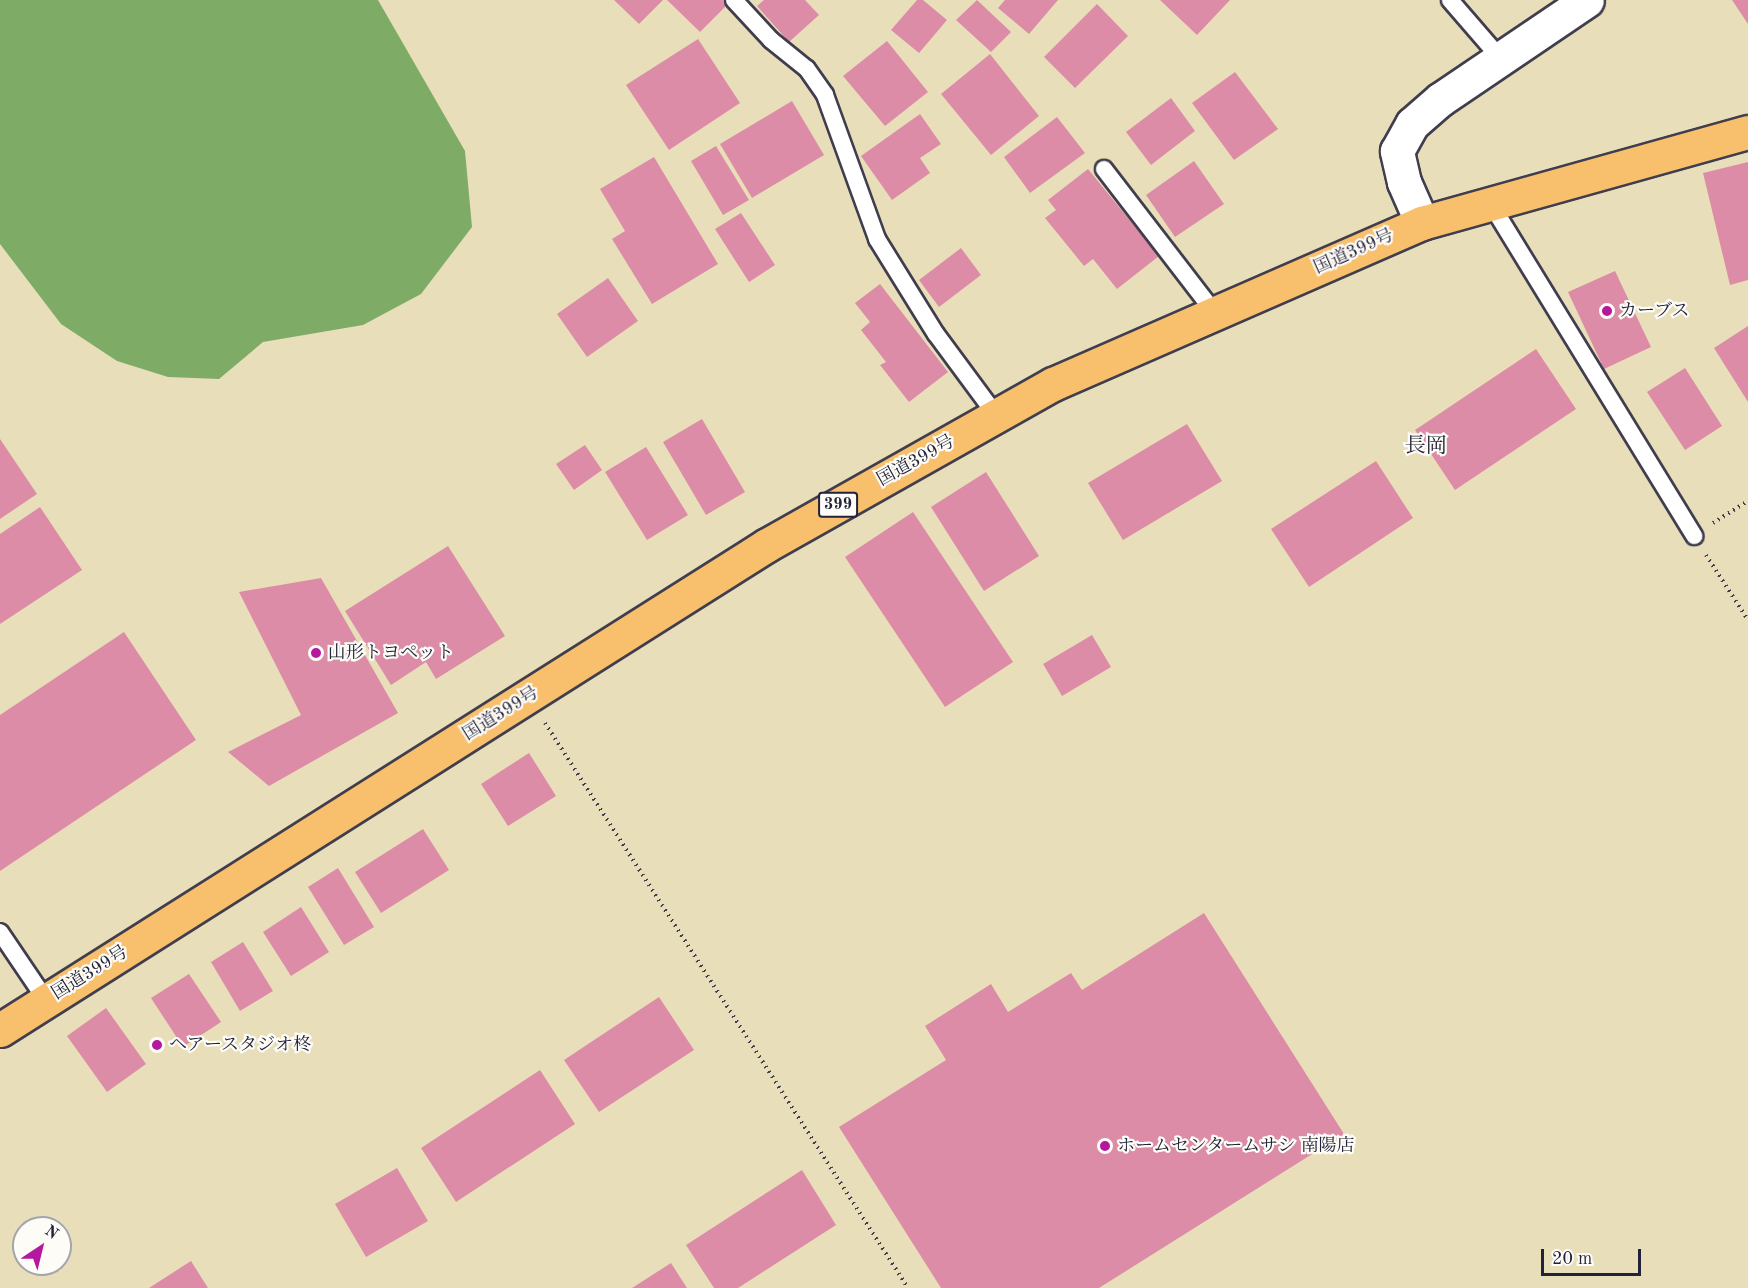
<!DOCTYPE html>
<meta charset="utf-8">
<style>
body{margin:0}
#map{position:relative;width:1748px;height:1288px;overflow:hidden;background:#e8dfba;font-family:"Old Standard TT","Noto Serif JP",serif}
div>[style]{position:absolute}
.forest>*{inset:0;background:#7eac66}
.building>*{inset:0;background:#dd8ca7}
.path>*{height:4px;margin-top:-2px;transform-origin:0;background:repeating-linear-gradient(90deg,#403e4e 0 1.5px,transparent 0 6px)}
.roads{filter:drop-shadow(2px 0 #403e4e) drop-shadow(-2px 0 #403e4e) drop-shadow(0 2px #403e4e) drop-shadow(0 -2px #403e4e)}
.service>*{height:16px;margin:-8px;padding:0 8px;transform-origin:8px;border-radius:8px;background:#fff}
.tertiary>*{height:33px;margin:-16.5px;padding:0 16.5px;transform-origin:16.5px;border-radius:16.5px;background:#fff}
.trunk>*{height:33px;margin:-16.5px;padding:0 16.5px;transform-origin:16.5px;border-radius:16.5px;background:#f8bf6c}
.dots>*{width:16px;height:16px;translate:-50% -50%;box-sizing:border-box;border:3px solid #fdfcf7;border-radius:50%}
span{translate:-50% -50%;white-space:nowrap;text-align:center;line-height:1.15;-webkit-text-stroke:4.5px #fdfcf7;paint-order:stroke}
.shield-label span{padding:2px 4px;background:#fdfcf7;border:2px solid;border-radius:4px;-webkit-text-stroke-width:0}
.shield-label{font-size:16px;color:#22223b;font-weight:700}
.street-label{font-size:18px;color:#22223b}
.poi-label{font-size:18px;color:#22223b}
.left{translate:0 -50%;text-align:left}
.quarter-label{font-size:21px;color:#22223b}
.north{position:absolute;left:12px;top:1216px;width:60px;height:60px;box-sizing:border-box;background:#fdfcf7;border:2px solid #a5a5ac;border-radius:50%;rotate:35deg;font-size:16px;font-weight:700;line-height:24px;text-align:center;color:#22223b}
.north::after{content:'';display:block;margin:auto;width:21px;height:27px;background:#b5179e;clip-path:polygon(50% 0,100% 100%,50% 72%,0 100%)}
.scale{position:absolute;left:1541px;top:1249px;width:100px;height:27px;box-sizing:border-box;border:3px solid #22223b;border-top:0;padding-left:8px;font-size:18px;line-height:21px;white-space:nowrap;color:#22223b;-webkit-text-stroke:4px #fdfcf7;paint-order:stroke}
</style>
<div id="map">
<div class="forest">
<i style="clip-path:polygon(0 0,378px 0,465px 151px,472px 227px,421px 294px,363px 325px,263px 342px,219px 379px,168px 377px,117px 361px,61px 324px,0 244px)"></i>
</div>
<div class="building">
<i style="clip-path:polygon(614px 0,663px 0,639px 24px)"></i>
<i style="clip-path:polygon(667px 0,730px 0,731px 1px,700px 32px)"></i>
<i style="clip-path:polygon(764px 0,805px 0,819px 15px,789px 42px,757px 6px)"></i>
<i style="clip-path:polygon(917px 0,923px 0,947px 20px,919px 53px,891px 30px)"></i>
<i style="clip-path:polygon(977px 0,1011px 32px,991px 52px,956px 20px)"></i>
<i style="clip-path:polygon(1005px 0,1058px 0,1029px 34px,998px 8px)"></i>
<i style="clip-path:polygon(1160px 0,1230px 0,1197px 35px)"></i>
<i style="clip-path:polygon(1732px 0,1748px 0,1748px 24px)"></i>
<i style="clip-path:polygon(1097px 4px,1128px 36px,1075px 88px,1044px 57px)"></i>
<i style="clip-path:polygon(698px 39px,740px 103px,669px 150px,626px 85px)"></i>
<i style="clip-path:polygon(887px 41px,928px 92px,885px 126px,843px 76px)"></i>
<i style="clip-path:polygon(990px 54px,1039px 116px,991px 155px,941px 94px)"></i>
<i style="clip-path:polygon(1235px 72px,1278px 129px,1234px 160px,1192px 103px)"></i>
<i style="clip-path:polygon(1171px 98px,1195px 131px,1151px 165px,1126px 132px)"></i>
<i style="clip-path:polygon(792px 101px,824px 155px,752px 198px,720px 144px)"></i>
<i style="clip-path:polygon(920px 114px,941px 144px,920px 158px,930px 173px,892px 200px,861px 156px)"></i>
<i style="clip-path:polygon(1057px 117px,1085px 153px,1030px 193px,1004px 157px)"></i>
<i style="clip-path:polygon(716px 146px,749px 200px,723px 215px,691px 161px)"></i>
<i style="clip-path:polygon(654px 157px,718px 264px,652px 304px,612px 239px,625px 231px,600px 189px)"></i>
<i style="clip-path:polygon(1194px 161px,1224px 204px,1175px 237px,1146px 195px)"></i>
<i style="clip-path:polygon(1748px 162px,1748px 280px,1730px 285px,1703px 173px)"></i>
<i style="clip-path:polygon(1088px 169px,1159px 256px,1117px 289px,1093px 259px,1084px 266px,1045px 218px,1056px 210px,1048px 200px)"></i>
<i style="clip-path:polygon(741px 213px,775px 265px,749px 282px,715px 229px)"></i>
<i style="clip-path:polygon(961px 248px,981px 275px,939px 307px,919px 280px)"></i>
<i style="clip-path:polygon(1615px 271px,1651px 347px,1604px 369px,1568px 292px)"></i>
<i style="clip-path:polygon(608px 278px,638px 321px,587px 357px,557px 314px)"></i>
<i style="clip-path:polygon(880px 284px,948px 372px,909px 402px,880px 365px,886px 362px,861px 330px,870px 322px,855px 303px)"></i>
<i style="clip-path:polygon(1748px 326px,1748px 402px,1714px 348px)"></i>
<i style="clip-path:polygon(1536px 349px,1576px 409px,1455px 490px,1415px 430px)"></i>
<i style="clip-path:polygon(1685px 368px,1722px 426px,1685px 450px,1647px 392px)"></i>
<i style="clip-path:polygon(702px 419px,745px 492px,706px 515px,663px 442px)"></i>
<i style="clip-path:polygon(1187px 424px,1222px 481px,1123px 540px,1088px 483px)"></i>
<i style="clip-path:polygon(0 439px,37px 494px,0 519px)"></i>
<i style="clip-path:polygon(585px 445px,602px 470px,574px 490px,556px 464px)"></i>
<i style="clip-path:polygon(646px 447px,688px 515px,647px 540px,605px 472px)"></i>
<i style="clip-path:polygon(1376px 461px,1413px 518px,1309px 587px,1271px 529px)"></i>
<i style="clip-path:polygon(986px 472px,1039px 556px,984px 591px,931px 507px)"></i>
<i style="clip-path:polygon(40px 507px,82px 570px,0 624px,0 534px)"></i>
<i style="clip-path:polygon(913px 512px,1013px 662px,945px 707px,845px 557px)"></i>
<i style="clip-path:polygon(448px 546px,505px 636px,436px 679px,426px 662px,391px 685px,345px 611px)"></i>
<i style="clip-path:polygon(321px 578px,398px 713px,269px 786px,228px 752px,301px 715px,239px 592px)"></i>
<i style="clip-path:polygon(124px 632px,196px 740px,0 871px,0 715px)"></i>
<i style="clip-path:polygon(1092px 635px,1111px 667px,1062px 696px,1043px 664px)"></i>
<i style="clip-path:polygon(529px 753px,556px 796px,508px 826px,481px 784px)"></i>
<i style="clip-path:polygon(423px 829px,449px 870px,381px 913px,355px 872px)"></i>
<i style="clip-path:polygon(338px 868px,374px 927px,344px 945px,308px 887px)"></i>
<i style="clip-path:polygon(301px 907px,329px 952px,291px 976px,263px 932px)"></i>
<i style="clip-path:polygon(1204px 913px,1344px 1134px,1099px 1288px,941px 1288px,839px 1127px,946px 1060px,925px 1026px,991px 984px,1008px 1012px,1071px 973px,1082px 990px)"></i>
<i style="clip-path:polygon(243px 942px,273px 991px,240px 1011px,211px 962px)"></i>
<i style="clip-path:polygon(189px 974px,221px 1022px,183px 1047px,151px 998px)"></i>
<i style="clip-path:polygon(659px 997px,694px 1050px,599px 1112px,564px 1060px)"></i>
<i style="clip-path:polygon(106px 1008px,146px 1064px,107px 1092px,67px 1036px)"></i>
<i style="clip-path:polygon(540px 1070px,575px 1124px,456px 1202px,421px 1148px)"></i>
<i style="clip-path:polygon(397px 1168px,428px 1221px,366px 1257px,335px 1204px)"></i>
<i style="clip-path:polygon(802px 1170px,836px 1225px,738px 1288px,714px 1288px,686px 1245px)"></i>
<i style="clip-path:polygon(191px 1261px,208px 1288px,149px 1288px)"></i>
<i style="clip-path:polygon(671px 1263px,687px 1288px,632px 1288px)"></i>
</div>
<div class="path">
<i style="left:1713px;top:523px;width:41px;rotate:-32.2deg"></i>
<i style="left:1706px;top:555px;width:77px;rotate:57.1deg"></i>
<i style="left:545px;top:723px;width:672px;rotate:57.28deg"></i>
</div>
<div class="roads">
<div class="service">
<i style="left:734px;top:0;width:54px;rotate:47.2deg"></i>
<i style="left:771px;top:40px;width:46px;rotate:38.9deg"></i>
<i style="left:807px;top:69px;width:32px;rotate:55deg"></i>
<i style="left:825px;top:95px;width:153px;rotate:70.1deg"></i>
<i style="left:877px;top:239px;width:112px;rotate:58.2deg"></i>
<i style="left:936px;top:334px;width:101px;rotate:53.5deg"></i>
<i style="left:1450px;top:0;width:78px;rotate:49.2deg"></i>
<i style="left:1104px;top:169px;width:182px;rotate:52.4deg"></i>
<i style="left:1489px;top:201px;width:393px;rotate:58.5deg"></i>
<i style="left:0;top:932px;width:82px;rotate:55.9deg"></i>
</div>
<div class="tertiary">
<i style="left:1422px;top:223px;width:45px;rotate:-113.7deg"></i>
<i style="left:1404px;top:182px;width:32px;rotate:-103deg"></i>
<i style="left:1397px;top:151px;width:31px;rotate:-61deg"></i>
<i style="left:1412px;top:124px;width:38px;rotate:-41deg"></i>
<i style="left:1441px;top:99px;width:176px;rotate:-34.1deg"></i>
</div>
<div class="trunk">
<i style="left:0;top:1030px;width:907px;rotate:-32.31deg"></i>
<i style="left:767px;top:545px;width:328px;rotate:-29.4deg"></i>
<i style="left:1053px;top:384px;width:403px;rotate:-23.6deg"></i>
<i style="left:1422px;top:223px;width:338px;rotate:-15.6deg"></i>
</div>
</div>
<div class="dots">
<i style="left:1607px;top:311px;background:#b5179e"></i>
<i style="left:316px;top:653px;background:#b5179e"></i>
<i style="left:157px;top:1045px;background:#b5179e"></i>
<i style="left:1105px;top:1146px;background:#b5179e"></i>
</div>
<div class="shield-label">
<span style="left:838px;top:505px">399</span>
</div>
<div class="street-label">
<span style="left:1354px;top:252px;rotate:-24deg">国道399号</span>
<span style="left:916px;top:461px;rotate:-29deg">国道399号</span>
<span style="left:501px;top:714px;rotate:-32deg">国道399号</span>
<span style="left:90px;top:973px;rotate:-32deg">国道399号</span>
</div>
<div class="poi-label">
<span class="left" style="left:1619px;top:311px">カーブス</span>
<span class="left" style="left:328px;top:653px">山形トヨペット</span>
<span class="left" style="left:169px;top:1045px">ヘアースタジオ柊</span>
<span class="left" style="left:1117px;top:1146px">ホームセンタームサシ 南陽店</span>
</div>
<div class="quarter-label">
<span style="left:1426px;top:447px">長岡</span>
</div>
<div class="north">N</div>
<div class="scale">20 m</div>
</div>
